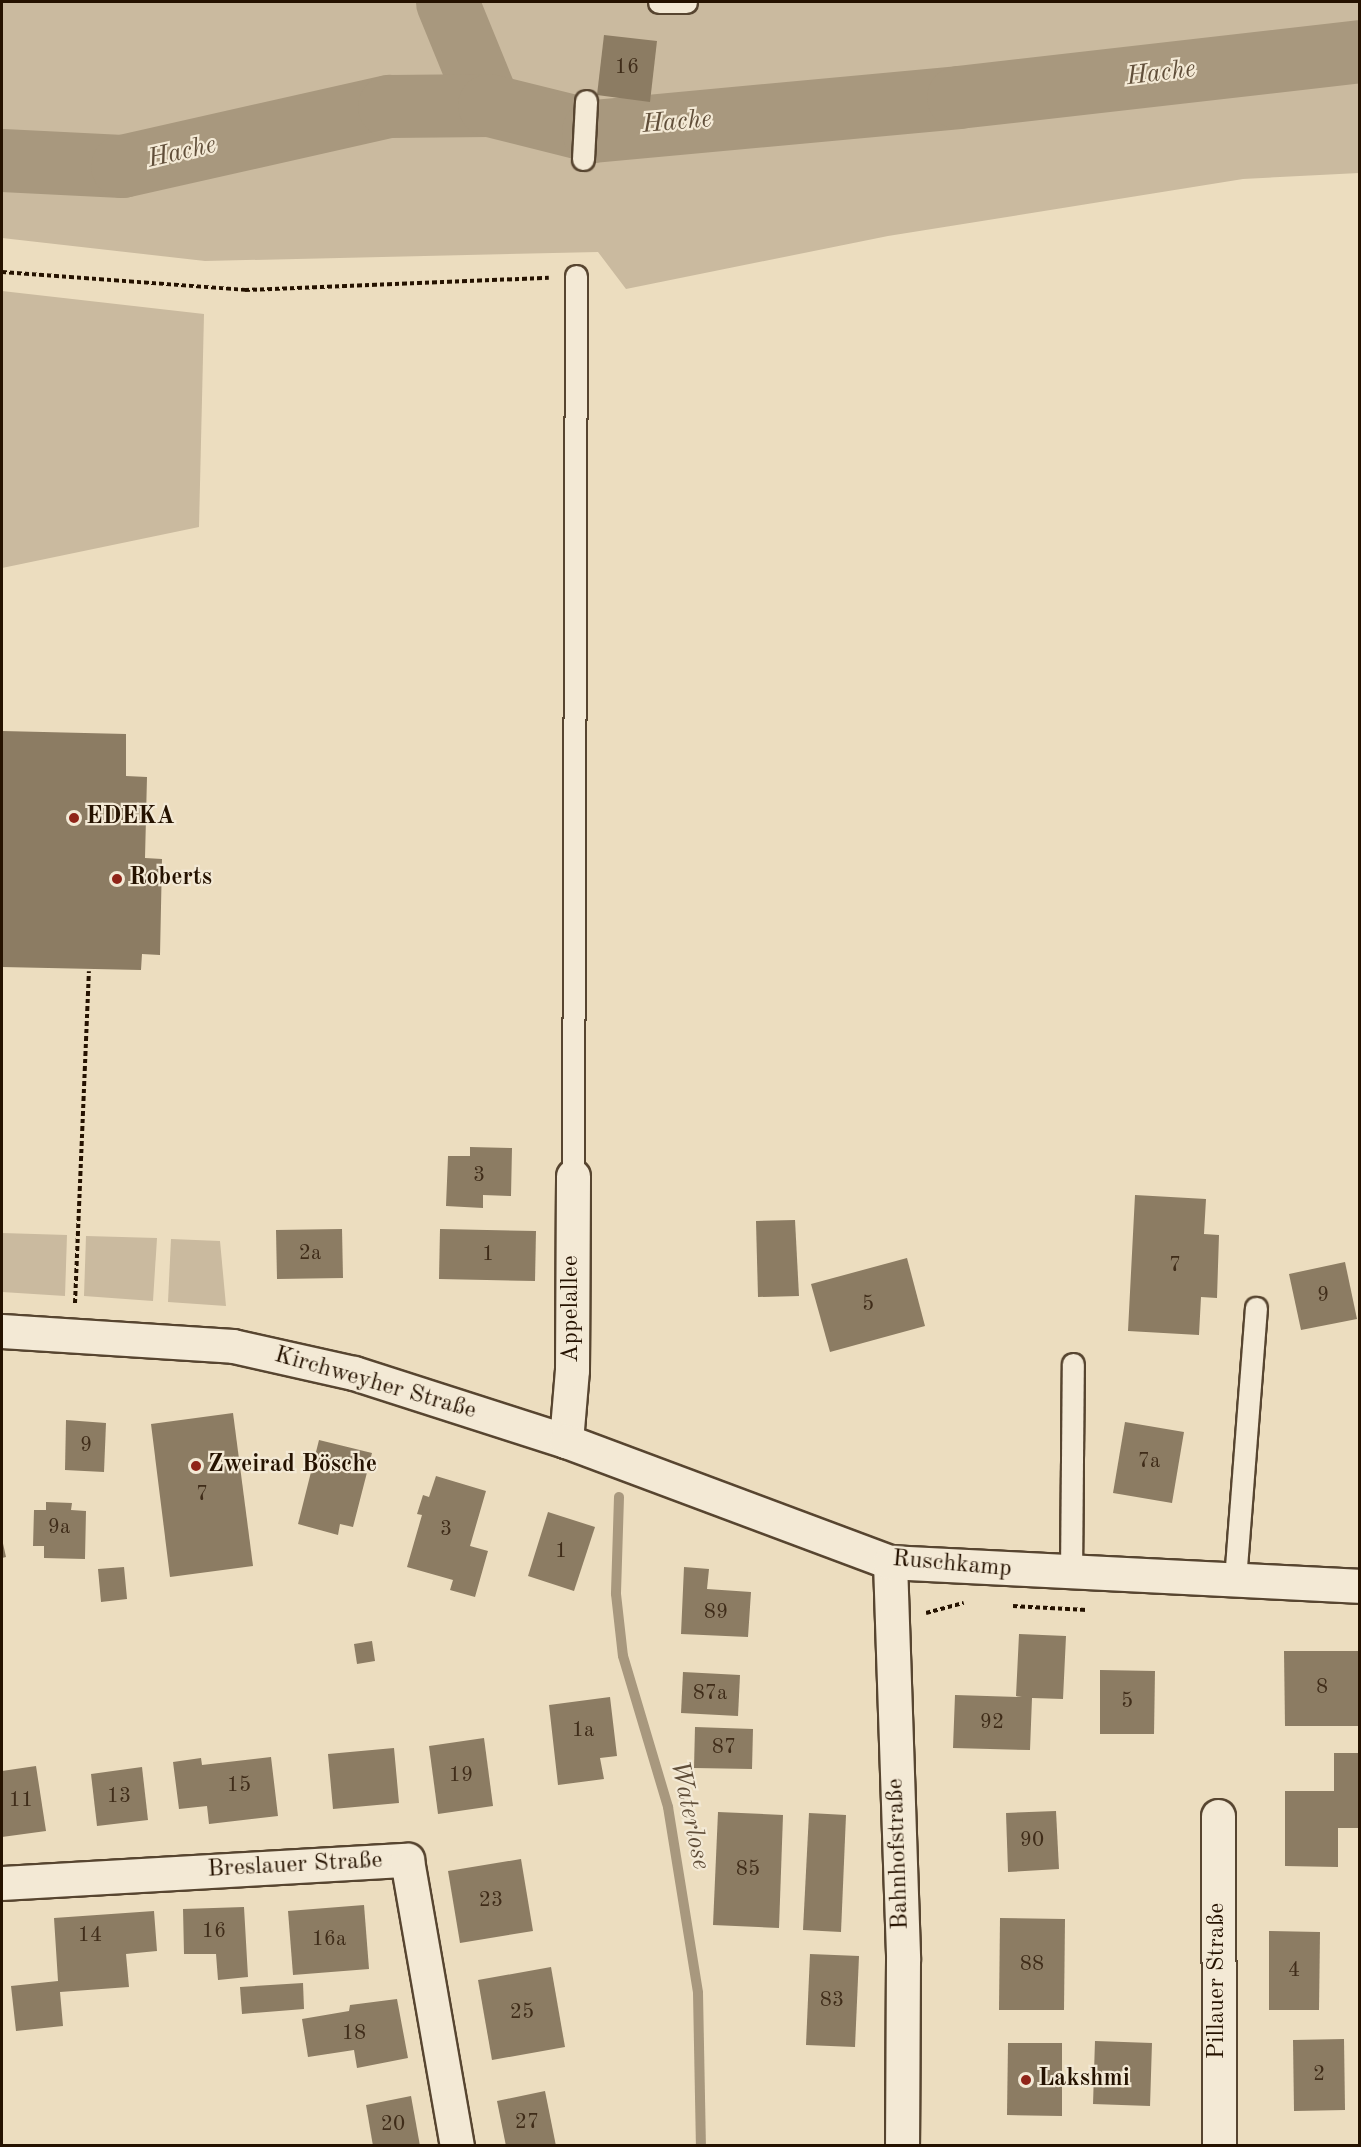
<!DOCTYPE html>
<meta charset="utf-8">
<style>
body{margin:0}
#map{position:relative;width:1361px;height:2147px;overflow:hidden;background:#ecddbf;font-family:"Old Standard TT",serif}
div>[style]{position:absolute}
.green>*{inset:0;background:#caba9f}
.stream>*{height:10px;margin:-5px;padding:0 5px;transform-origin:5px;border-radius:5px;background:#a8987e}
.river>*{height:63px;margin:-31.5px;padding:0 31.5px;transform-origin:31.5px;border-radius:31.5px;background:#a8987e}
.building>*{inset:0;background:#8c7c63}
.path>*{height:4px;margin-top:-2px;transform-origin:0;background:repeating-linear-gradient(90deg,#251200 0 4.5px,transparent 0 7.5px)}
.roads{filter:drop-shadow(2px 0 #574530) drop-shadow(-2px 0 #574530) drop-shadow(0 2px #574530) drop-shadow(0 -2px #574530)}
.lane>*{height:21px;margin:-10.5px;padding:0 10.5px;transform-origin:10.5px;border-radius:10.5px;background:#f3e9d5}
.street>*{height:33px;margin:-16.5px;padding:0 16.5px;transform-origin:16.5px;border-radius:16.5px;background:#f3e9d5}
.secondary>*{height:33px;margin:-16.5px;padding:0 16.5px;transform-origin:16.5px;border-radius:16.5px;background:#f3e9d5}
.dots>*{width:16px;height:16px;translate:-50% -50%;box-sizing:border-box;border:3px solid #f3e9d5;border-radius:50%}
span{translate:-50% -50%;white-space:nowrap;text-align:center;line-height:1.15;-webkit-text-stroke:4.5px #f3e9d5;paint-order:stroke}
.number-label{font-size:21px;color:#3f2c19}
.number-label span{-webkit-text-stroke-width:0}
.poi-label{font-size:24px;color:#251200;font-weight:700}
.left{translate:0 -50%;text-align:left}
.street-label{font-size:24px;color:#251200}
.water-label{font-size:26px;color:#604e39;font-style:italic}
.frame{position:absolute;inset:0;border:3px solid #251200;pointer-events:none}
</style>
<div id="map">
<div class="green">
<i style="clip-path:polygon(2px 2px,1359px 2px,1359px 173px,1243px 179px,888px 236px,626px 289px,598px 252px,205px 261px,2px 238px)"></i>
<i style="clip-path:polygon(2px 291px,204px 314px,199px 527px,2px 568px)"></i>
<i style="clip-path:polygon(2px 1233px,67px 1235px,65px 1296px,2px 1292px)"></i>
<i style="clip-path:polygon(86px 1236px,157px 1238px,153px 1301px,84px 1296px)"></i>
<i style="clip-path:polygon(171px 1239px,220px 1241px,226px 1306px,168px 1302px)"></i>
</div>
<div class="stream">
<i style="left:619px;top:1497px;width:97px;rotate:91.8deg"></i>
<i style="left:616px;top:1594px;width:62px;rotate:83.6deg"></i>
<i style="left:623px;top:1656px;width:158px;rotate:73.4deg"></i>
<i style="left:668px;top:1807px;width:188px;rotate:80.8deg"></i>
<i style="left:698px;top:1993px;width:153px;rotate:88.9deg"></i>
</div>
<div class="river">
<i style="left:447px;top:2px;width:111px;rotate:67.8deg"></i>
<i style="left:2px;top:160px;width:120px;rotate:2.9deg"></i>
<i style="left:122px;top:166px;width:274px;rotate:-12.7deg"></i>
<i style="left:389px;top:106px;width:100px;rotate:-0.6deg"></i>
<i style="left:489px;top:105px;width:107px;rotate:14deg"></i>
<i style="left:593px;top:131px;width:367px;rotate:-5.3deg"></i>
<i style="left:958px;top:97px;width:405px;rotate:-6.5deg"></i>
</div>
<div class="building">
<i style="clip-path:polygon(604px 35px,657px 41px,650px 102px,597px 95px)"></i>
<i style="clip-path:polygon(2px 731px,126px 734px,126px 776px,147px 777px,145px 858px,162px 859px,160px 955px,142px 954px,141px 970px,2px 967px)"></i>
<i style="clip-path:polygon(470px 1147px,512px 1148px,511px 1196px,483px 1195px,483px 1208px,446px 1206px,448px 1156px,470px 1156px)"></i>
<i style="clip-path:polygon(1135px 1195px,1206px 1199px,1204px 1234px,1219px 1235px,1217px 1298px,1201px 1297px,1199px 1335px,1128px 1331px)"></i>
<i style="clip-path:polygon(795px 1220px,799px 1296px,758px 1297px,756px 1221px)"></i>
<i style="clip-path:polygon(342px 1229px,343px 1278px,277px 1279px,276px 1230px)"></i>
<i style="clip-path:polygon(440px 1229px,536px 1231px,535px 1281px,439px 1279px)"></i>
<i style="clip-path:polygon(907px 1258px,925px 1326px,830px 1352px,811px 1284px)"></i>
<i style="clip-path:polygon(1345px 1262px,1357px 1319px,1301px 1330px,1289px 1274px)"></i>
<i style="clip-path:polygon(233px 1413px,253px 1566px,170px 1577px,151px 1424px)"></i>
<i style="clip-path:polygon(66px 1420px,106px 1423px,104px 1472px,65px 1470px)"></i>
<i style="clip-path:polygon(1125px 1422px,1184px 1432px,1172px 1503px,1113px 1493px)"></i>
<i style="clip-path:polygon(319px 1440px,372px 1453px,353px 1527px,340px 1524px,338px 1535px,298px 1524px)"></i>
<i style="clip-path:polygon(436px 1476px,486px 1491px,470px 1546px,488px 1551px,475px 1597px,450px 1590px,453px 1580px,407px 1567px,422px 1515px,417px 1514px,423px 1495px,429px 1497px)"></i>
<i style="clip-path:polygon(46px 1502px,72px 1503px,71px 1510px,86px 1511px,85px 1559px,44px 1558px,44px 1546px,33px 1546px,34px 1510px,46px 1510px)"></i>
<i style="clip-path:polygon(548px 1512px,595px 1527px,574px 1591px,528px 1576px)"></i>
<i style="clip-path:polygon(2px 1539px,6px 1557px,2px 1558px)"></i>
<i style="clip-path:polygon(124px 1567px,127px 1599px,101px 1602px,98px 1569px)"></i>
<i style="clip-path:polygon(684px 1567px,709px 1569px,707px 1589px,751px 1592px,748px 1637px,681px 1634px)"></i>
<i style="clip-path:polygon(1019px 1634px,1066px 1636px,1063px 1699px,1032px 1698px,1030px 1750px,953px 1748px,955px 1695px,1022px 1697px,1016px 1696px)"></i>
<i style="clip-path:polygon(372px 1641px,375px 1661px,357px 1664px,354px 1644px)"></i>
<i style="clip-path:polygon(1284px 1651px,1360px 1651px,1360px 1726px,1285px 1726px)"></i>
<i style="clip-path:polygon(1100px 1670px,1155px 1671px,1154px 1734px,1100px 1734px)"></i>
<i style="clip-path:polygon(683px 1672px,740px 1675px,738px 1716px,681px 1713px)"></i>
<i style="clip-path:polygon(610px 1697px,617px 1756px,600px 1758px,604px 1779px,558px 1785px,549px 1705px)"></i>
<i style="clip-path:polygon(695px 1727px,753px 1729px,752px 1769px,694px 1768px)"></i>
<i style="clip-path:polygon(484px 1738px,493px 1806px,438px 1814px,429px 1746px)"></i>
<i style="clip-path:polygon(394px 1748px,399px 1803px,333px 1809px,328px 1754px)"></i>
<i style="clip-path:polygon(1334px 1753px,1360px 1753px,1360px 1828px,1338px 1828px,1338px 1867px,1285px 1866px,1285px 1791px,1334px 1791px)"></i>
<i style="clip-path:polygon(271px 1757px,278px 1816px,209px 1824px,207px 1806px,179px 1809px,173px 1762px,201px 1758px,202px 1765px)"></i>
<i style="clip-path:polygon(36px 1766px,46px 1831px,2px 1837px,2px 1771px)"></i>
<i style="clip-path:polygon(142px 1767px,148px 1820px,97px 1826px,91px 1774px)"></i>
<i style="clip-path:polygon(1056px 1811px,1059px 1869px,1008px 1872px,1006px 1813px)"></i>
<i style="clip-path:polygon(718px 1812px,783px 1815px,779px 1928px,713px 1925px)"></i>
<i style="clip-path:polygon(809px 1813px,846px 1815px,841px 1932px,803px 1930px)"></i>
<i style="clip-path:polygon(521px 1859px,533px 1931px,460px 1943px,448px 1871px)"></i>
<i style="clip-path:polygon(364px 1905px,369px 1969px,293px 1975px,288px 1911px)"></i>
<i style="clip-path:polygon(244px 1907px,248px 1977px,218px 1980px,216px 1954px,184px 1954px,183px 1909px)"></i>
<i style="clip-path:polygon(154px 1911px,157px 1951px,126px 1954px,129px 1987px,60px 1992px,63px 2026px,16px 2031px,11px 1986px,58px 1981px,54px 1918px)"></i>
<i style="clip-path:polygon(1000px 1918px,1065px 1919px,1064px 2010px,999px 2010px)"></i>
<i style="clip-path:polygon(1269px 1931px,1320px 1932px,1319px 2010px,1269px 2010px)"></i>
<i style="clip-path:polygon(810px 1954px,859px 1956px,855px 2047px,806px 2045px)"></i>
<i style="clip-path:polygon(551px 1967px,565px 2047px,492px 2060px,478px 1980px)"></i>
<i style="clip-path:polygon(303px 1983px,304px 2009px,242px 2014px,240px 1987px)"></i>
<i style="clip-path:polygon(397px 1999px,408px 2058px,357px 2068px,354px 2050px,308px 2057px,302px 2019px,349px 2011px,350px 2005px)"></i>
<i style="clip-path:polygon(1344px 2039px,1345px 2110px,1294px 2111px,1293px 2040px)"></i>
<i style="clip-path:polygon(1095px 2041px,1152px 2043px,1150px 2106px,1093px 2104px)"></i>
<i style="clip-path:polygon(1008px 2043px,1062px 2043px,1062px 2116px,1007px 2115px)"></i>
<i style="clip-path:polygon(545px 2091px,556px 2146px,506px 2146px,497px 2101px)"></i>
<i style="clip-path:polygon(411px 2096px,420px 2146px,373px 2146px,366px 2105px)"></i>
</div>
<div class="path">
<i style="left:2px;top:272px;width:244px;rotate:4.2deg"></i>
<i style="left:245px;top:290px;width:304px;rotate:-2.3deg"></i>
<i style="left:75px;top:1303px;width:332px;rotate:-87.6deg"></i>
<i style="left:1013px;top:1606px;width:74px;rotate:3.1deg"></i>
<i style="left:926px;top:1613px;width:39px;rotate:-15deg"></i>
</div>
<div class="roads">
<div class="lane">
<i style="left:659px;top:2px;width:27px"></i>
<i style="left:583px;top:159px;width:58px;rotate:-87deg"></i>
<i style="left:573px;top:1176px;width:900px;rotate:-89.81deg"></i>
<i style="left:1071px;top:1574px;width:210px;rotate:-89.5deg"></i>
<i style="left:1235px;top:1580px;width:273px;rotate:-85.6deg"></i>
</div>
<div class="street">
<i style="left:566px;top:1441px;width:71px;rotate:-85.2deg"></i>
<i style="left:572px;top:1370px;width:194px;rotate:-89.7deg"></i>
<i style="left:890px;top:1562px;width:398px;rotate:88.1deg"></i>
<i style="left:903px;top:1960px;width:186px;rotate:90.3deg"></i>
<i style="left:1218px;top:1816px;width:330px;rotate:89.8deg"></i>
<i style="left:2px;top:1883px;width:406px;rotate:-3.3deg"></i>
<i style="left:407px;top:1860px;width:290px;rotate:80.1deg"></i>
</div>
<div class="secondary">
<i style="left:2px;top:1331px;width:231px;rotate:3.7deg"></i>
<i style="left:233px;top:1346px;width:124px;rotate:12.6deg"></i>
<i style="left:354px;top:1373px;width:223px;rotate:17.8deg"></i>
<i style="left:566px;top:1441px;width:346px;rotate:20.5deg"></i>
<i style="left:890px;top:1562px;width:471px;rotate:2.9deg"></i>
</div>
</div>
<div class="dots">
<i style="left:74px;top:818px;background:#8f2418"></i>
<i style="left:117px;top:879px;background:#8f2418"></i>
<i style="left:196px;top:1466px;background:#8f2418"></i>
<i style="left:1026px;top:2080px;background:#8f2418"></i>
</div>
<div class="number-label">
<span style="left:627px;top:68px">16</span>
<span style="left:479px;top:1176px">3</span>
<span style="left:310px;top:1254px">2a</span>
<span style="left:488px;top:1255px">1</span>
<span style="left:1175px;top:1266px">7</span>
<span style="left:1323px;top:1296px">9</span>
<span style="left:868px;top:1305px">5</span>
<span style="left:86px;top:1446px">9</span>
<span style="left:1149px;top:1462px">7a</span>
<span style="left:202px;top:1495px">7</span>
<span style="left:59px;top:1528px">9a</span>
<span style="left:446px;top:1530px">3</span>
<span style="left:561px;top:1552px">1</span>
<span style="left:716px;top:1613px">89</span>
<span style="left:1322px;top:1688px">8</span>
<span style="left:710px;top:1694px">87a</span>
<span style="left:1127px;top:1702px">5</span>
<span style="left:992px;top:1723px">92</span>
<span style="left:583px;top:1731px">1a</span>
<span style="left:724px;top:1748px">87</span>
<span style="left:461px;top:1776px">19</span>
<span style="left:239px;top:1786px">15</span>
<span style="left:119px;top:1797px">13</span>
<span style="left:21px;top:1801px">11</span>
<span style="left:1032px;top:1841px">90</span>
<span style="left:748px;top:1870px">85</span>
<span style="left:491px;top:1901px">23</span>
<span style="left:214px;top:1932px">16</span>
<span style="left:90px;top:1936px">14</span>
<span style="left:329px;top:1940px">16a</span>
<span style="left:1032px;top:1965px">88</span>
<span style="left:1294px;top:1971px">4</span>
<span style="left:832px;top:2001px">83</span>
<span style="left:522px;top:2013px">25</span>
<span style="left:354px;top:2034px">18</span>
<span style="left:1319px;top:2075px">2</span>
<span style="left:527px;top:2123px">27</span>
<span style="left:393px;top:2125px">20</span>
</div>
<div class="poi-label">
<span class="left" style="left:86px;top:818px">EDEKA</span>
<span class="left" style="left:129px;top:879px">Roberts</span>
<span class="left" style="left:208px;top:1466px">Zweirad Bösche</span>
<span class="left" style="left:1038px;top:2080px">Lakshmi</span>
</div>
<div class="street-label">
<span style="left:572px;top:1309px;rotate:-90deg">Appelallee</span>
<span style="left:375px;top:1384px;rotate:16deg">Kirchweyher Straße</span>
<span style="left:952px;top:1565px;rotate:5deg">Ruschkamp</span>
<span style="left:899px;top:1854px;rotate:-92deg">Bahnhofstraße</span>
<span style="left:295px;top:1866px;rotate:-3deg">Breslauer Straße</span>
<span style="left:1218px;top:1981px;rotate:-90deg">Pillauer Straße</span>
</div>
<div class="water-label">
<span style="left:1161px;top:74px;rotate:-7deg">Hache</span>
<span style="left:677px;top:123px;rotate:-5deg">Hache</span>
<span style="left:182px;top:153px;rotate:-13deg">Hache</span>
<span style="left:689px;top:1815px;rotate:78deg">Waterlose</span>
</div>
<div class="frame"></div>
</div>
